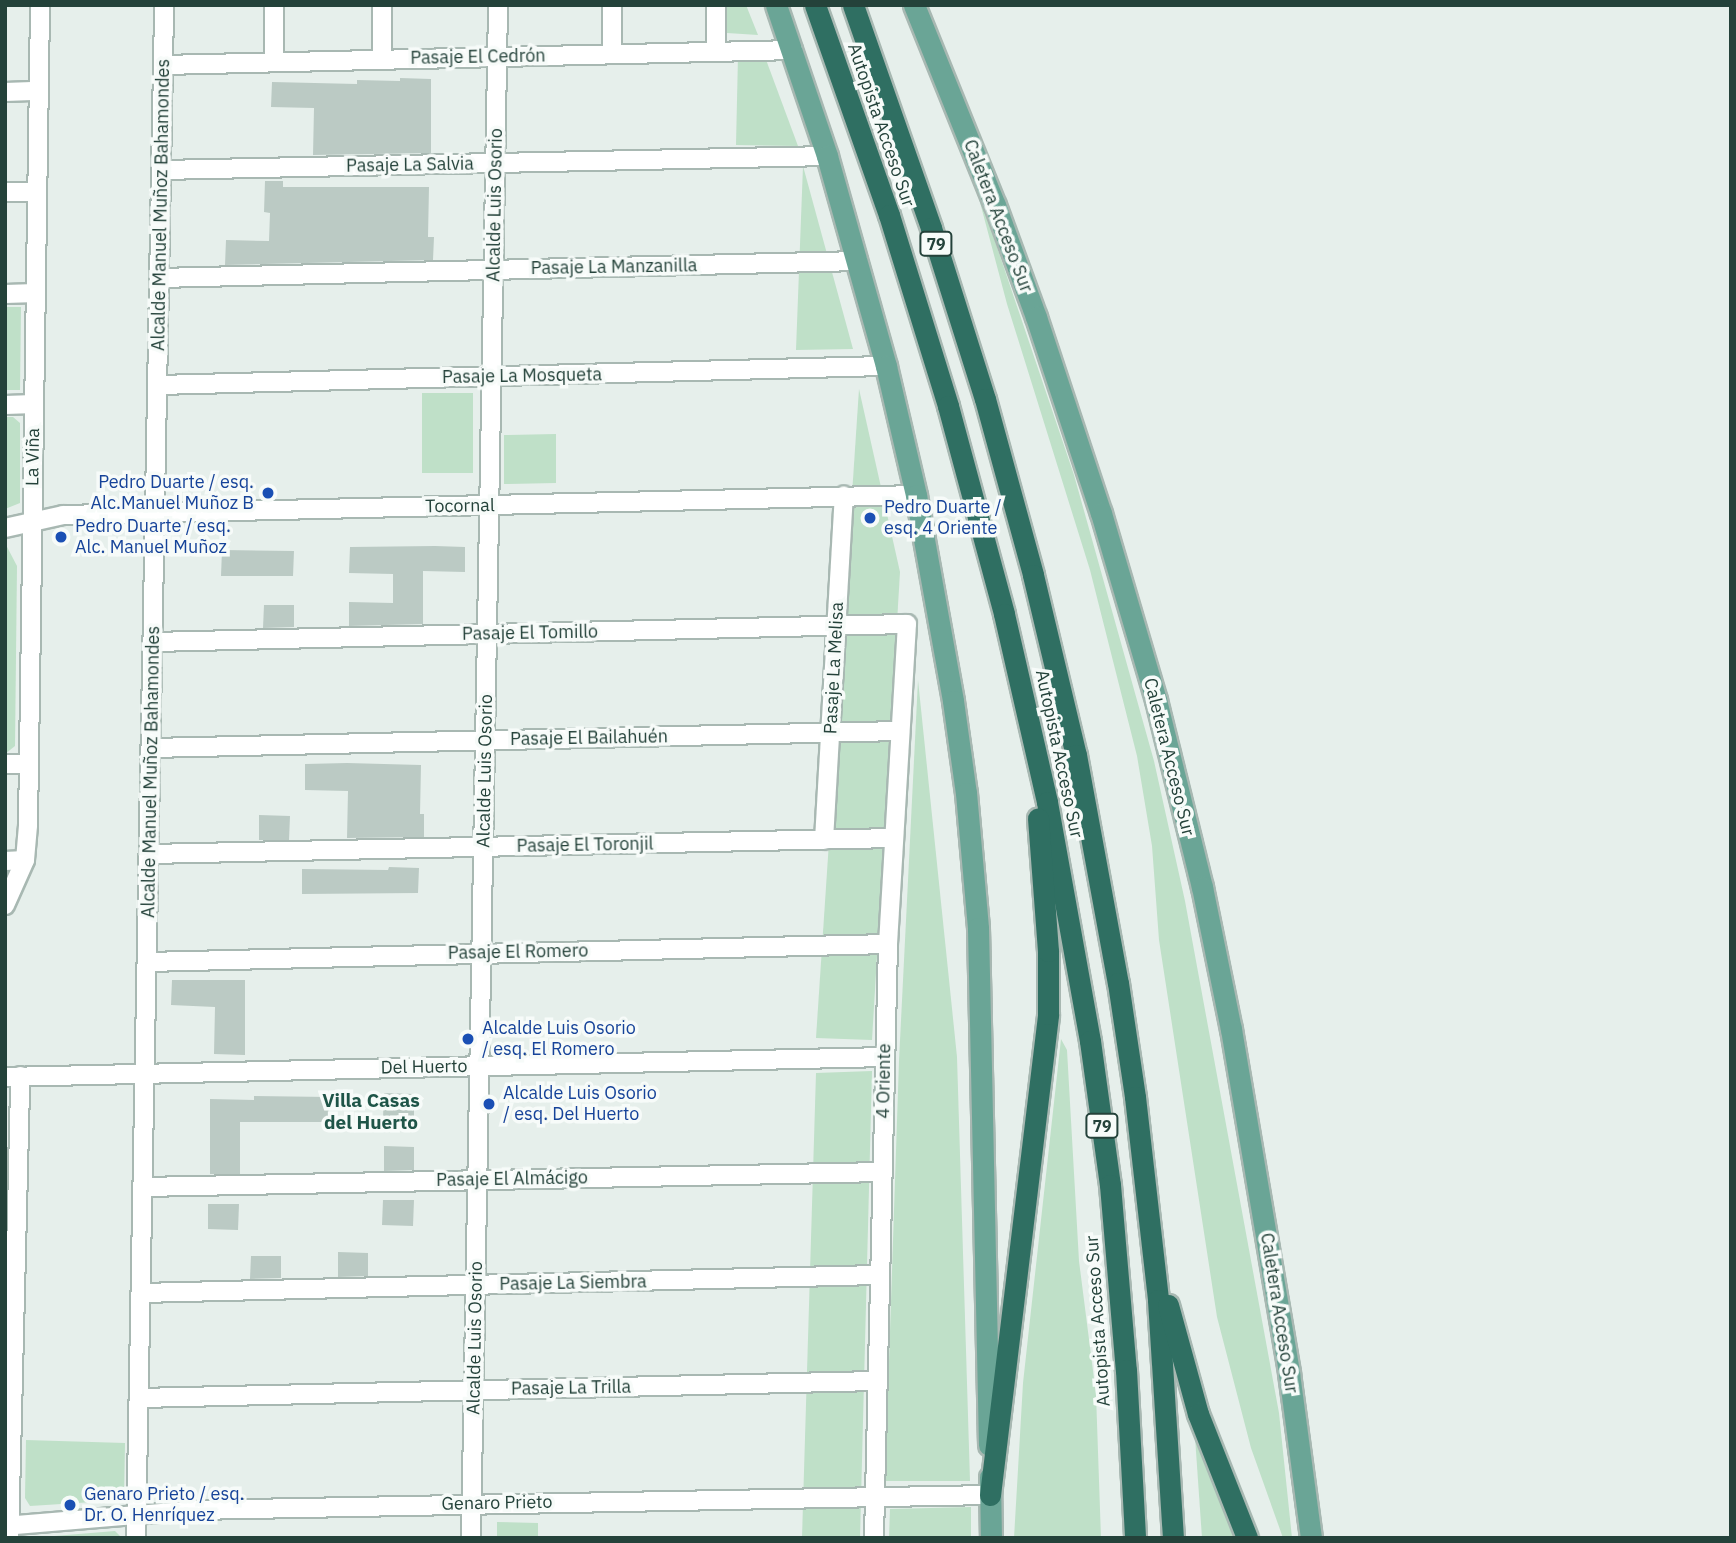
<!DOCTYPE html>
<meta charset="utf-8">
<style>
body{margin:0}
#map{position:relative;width:1736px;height:1543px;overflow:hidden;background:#e6efeb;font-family:"IBM Plex Sans",sans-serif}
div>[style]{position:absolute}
.green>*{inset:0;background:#bfe0c8}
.building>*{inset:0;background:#bbcac4}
.roads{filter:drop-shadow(2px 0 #a8b8b2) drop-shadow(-2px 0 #a8b8b2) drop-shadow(0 2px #a8b8b2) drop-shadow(0 -2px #a8b8b2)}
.minor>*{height:18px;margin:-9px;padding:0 9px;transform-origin:9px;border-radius:9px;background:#fff}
.major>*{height:21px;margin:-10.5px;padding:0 10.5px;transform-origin:10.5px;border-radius:10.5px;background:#6aa596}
.highway>*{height:21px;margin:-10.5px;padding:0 10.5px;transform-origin:10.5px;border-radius:10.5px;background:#2f6f62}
.dots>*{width:19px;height:19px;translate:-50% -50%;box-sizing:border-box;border:4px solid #f7fbf9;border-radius:50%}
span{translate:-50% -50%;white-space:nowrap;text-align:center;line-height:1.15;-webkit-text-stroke:7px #f7fbf9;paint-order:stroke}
.shield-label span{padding:2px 5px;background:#f7fbf9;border:2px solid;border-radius:5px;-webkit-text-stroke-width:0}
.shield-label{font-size:16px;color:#24423a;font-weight:700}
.street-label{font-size:18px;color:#24423a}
.transit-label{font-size:18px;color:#164399}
.right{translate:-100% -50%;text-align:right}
.left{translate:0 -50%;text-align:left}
.neighbourhood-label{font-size:19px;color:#1f5548;font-weight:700}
.frame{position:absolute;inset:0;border:7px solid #24423a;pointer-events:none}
</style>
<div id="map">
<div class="green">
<i style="clip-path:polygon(727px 5px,746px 5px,758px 35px,727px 33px)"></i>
<i style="clip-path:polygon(738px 56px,765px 57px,798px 146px,736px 145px)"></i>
<i style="clip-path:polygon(803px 166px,853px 349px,796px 350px)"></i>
<i style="clip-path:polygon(973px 176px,1074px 475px,1154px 761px,1185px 901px,1279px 1413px,1292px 1538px,1283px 1538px,1251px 1448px,1217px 1317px,1159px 940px,1152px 846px,1137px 756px,1090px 570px,1007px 304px)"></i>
<i style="clip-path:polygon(5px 307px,21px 307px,20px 390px,5px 390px)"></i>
<i style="clip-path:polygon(859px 389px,900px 572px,872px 1040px,816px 1038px)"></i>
<i style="clip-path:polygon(422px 393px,473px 393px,473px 473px,422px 473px)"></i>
<i style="clip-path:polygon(5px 417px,13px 417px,20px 423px,20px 503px,5px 509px)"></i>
<i style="clip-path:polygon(556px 434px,556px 483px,504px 484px,504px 435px)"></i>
<i style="clip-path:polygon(5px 543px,17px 566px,15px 746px,5px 754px)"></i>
<i style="clip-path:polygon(918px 680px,957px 1057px,970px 1481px,885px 1481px,899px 1061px)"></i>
<i style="clip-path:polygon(1061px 1039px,1067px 1050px,1079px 1261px,1096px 1394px,1101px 1538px,1014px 1538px,1023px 1383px)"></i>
<i style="clip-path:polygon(872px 1071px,860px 1538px,802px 1538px,816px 1073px)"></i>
<i style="clip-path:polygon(1195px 1437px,1234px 1538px,1202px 1538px)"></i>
<i style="clip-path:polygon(26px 1440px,125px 1443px,124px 1500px,30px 1506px,25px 1498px)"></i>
<i style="clip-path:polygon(971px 1507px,971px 1538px,889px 1538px,890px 1509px)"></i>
<i style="clip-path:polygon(497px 1522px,538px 1523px,538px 1538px,497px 1538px)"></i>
<i style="clip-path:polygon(115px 1531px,122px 1538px,30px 1538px)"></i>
</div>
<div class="building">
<i style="clip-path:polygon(400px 78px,431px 79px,431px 153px,313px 155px,314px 108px,271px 107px,272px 82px,357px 84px,357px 80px,400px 81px)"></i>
<i style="clip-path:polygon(265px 181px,283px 181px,283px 187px,429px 187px,428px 237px,434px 237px,433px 260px,225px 265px,226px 240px,269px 241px,270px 213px,264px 212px)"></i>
<i style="clip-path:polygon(435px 546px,465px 547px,465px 572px,423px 571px,423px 624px,349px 626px,349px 602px,393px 603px,393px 574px,349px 573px,350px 547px)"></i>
<i style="clip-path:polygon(222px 550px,294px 551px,293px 576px,221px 576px)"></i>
<i style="clip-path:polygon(264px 605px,294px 605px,294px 627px,263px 628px)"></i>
<i style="clip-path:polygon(347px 763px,421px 765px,420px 814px,424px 814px,424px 837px,347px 838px,348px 791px,305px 790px,305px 764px)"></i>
<i style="clip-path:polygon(259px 815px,290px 816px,289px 840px,259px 840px)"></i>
<i style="clip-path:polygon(389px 867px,419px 868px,418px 893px,302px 894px,302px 869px,388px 870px)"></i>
<i style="clip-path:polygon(172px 980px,245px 980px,245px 1055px,214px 1054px,215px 1007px,171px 1005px)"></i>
<i style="clip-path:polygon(384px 1093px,414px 1094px,414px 1119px,383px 1118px)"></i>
<i style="clip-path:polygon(254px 1096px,329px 1097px,328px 1122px,240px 1122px,240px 1174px,210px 1174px,210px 1099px,254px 1100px)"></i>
<i style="clip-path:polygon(384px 1146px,414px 1147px,414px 1170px,384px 1171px)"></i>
<i style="clip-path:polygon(383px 1200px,414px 1200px,413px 1226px,382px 1225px)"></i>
<i style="clip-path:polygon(208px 1204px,239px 1204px,238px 1230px,208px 1229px)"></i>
<i style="clip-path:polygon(338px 1252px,368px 1253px,368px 1276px,338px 1277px)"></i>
<i style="clip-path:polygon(251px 1256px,281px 1256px,281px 1278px,250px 1279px)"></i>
</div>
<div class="roads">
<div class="minor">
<i style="left:716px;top:5px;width:47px;rotate:90deg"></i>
<i style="left:612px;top:54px;width:49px;rotate:-90deg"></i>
<i style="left:382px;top:59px;width:54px;rotate:-90deg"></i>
<i style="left:274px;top:62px;width:57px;rotate:-90deg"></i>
<i style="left:163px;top:65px;width:630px;rotate:-1.36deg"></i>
<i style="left:5px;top:92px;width:34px;rotate:-2deg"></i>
<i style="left:161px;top:170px;width:666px;rotate:-1.2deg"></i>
<i style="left:5px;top:192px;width:32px"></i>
<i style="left:159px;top:278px;width:699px;rotate:-1.39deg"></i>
<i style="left:5px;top:294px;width:31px;rotate:-2deg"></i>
<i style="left:158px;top:385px;width:728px;rotate:-1.5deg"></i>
<i style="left:5px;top:405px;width:29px;rotate:-2deg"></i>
<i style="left:5px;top:528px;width:59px;rotate:-12.6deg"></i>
<i style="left:63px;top:515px;width:853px;rotate:-1.34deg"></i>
<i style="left:153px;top:642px;width:754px;rotate:-1.37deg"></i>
<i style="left:907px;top:624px;width:321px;rotate:93.4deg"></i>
<i style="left:888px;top:944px;width:594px;rotate:91.35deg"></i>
<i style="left:151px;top:748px;width:749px;rotate:-1.3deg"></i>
<i style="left:5px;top:764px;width:24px"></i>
<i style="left:824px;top:840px;width:345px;rotate:-86.7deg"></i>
<i style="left:149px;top:854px;width:745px;rotate:-1.23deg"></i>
<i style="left:5px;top:861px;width:20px;rotate:-3deg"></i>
<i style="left:5px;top:905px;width:49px;rotate:-66deg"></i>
<i style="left:25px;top:860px;width:35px;rotate:-85deg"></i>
<i style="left:28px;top:825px;width:820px;rotate:-89.16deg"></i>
<i style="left:147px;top:962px;width:741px;rotate:-1.39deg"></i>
<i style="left:5px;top:1077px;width:879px;rotate:-1.3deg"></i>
<i style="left:143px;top:1187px;width:739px;rotate:-1.16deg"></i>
<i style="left:141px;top:1293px;width:738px;rotate:-1.4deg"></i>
<i style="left:139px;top:1398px;width:738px;rotate:-1.32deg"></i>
<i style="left:5px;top:1526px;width:190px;rotate:-4.8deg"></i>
<i style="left:194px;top:1510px;width:796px;rotate:-1.08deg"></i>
<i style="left:9px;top:1538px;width:462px;rotate:-88.6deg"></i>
<i style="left:136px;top:1538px;width:1533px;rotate:-88.95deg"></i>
<i style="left:471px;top:1538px;width:1533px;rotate:-88.99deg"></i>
</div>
<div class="major">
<i style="left:776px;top:5px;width:159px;rotate:71.3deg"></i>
<i style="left:827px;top:156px;width:218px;rotate:74.3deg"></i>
<i style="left:886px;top:366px;width:132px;rotate:76.9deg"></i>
<i style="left:916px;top:495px;width:209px;rotate:79.8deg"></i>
<i style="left:953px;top:701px;width:93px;rotate:82deg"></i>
<i style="left:966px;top:793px;width:136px;rotate:84.9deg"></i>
<i style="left:978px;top:928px;width:517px;rotate:88.78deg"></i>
<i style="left:914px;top:5px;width:216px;rotate:68deg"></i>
<i style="left:995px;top:205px;width:119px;rotate:69.9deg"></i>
<i style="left:1036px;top:317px;width:206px;rotate:71.7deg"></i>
<i style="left:1101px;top:513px;width:195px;rotate:73.6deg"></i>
<i style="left:1156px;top:700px;width:193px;rotate:76.2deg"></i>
<i style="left:1202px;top:887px;width:145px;rotate:78.5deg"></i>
<i style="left:1231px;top:1029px;width:349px;rotate:80.4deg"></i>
<i style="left:1289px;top:1373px;width:166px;rotate:82.4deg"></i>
<i style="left:990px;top:1477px;width:61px;rotate:89.1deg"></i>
</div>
<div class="highway">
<i style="left:815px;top:5px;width:223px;rotate:70.6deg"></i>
<i style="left:889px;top:215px;width:200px;rotate:72.8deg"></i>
<i style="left:948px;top:406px;width:215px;rotate:74.9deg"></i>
<i style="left:1004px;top:614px;width:193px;rotate:77.1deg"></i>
<i style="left:1047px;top:802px;width:243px;rotate:79.8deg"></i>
<i style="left:1090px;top:1041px;width:145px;rotate:82.1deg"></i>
<i style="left:1110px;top:1185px;width:186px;rotate:85.1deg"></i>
<i style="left:1126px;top:1370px;width:168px;rotate:86.9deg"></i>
<i style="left:853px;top:5px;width:236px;rotate:70.7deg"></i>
<i style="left:931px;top:228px;width:179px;rotate:72.5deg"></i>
<i style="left:985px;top:399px;width:182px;rotate:74.7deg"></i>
<i style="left:1033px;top:575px;width:185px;rotate:76.6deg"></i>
<i style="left:1076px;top:755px;width:232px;rotate:79.6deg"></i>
<i style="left:1118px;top:983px;width:115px;rotate:81.5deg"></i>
<i style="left:1135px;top:1097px;width:204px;rotate:83.5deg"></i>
<i style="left:1158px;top:1300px;width:238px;rotate:86.4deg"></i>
<i style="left:1168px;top:1305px;width:113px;rotate:74.6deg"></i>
<i style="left:1198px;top:1414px;width:133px;rotate:68.4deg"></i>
<i style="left:990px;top:1495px;width:484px;rotate:-83.1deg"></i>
<i style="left:1048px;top:1014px;width:63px;rotate:-90deg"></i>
<i style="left:1048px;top:951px;width:133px;rotate:-94.3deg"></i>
</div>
</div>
<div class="dots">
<i style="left:268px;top:493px;background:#1a4fb4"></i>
<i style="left:870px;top:518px;background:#1a4fb4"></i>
<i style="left:61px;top:537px;background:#1a4fb4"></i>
<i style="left:468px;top:1039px;background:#1a4fb4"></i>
<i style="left:489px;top:1104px;background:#1a4fb4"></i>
<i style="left:70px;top:1505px;background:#1a4fb4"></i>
</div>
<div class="shield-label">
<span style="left:936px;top:244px">79</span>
<span style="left:1102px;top:1126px">79</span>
</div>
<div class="street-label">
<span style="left:478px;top:57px;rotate:-1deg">Pasaje El Cedrón</span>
<span style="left:881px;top:125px;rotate:71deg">Autopista Acceso Sur</span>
<span style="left:410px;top:165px;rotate:-1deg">Pasaje La Salvia</span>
<span style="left:161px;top:205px;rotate:-89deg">Alcalde Manuel Muñoz Bahamondes</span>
<span style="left:495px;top:205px;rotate:-89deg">Alcalde Luis Osorio</span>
<span style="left:998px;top:216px;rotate:69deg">Caletera Acceso Sur</span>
<span style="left:614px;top:267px;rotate:-1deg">Pasaje La Manzanilla</span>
<span style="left:522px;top:376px;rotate:-1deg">Pasaje La Mosqueta</span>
<span style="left:33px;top:457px;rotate:-89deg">La Viña</span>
<span style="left:460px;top:506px;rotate:-1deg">Tocornal</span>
<span style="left:530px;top:633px;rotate:-1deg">Pasaje El Tomillo</span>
<span style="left:834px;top:668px;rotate:-87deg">Pasaje La Melisa</span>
<span style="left:589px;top:738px;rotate:-1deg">Pasaje El Bailahuén</span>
<span style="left:1059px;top:754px;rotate:78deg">Autopista Acceso Sur</span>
<span style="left:1169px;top:757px;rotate:76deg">Caletera Acceso Sur</span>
<span style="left:485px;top:771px;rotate:-89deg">Alcalde Luis Osorio</span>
<span style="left:151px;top:772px;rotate:-89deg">Alcalde Manuel Muñoz Bahamondes</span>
<span style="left:585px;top:845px;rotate:-1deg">Pasaje El Toronjil</span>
<span style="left:518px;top:952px;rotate:-1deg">Pasaje El Romero</span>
<span style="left:424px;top:1067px;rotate:-1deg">Del Huerto</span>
<span style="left:884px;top:1081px;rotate:-89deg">4 Oriente</span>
<span style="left:512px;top:1179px;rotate:-1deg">Pasaje El Almácigo</span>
<span style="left:573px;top:1283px;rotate:-1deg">Pasaje La Siembra</span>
<span style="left:1279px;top:1313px;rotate:81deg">Caletera Acceso Sur</span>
<span style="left:1098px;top:1321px;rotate:-94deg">Autopista Acceso Sur</span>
<span style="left:475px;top:1338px;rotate:-89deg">Alcalde Luis Osorio</span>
<span style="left:571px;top:1388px;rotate:-1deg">Pasaje La Trilla</span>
<span style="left:497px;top:1503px;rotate:-1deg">Genaro Prieto</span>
</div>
<div class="transit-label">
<span class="right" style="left:254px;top:493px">Pedro Duarte / esq.<br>Alc.Manuel Muñoz B</span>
<span class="left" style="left:884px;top:518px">Pedro Duarte /<br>esq. 4 Oriente</span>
<span class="left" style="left:75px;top:537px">Pedro Duarte / esq.<br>Alc. Manuel Muñoz</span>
<span class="left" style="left:482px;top:1039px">Alcalde Luis Osorio<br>/ esq. El Romero</span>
<span class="left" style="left:503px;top:1104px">Alcalde Luis Osorio<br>/ esq. Del Huerto</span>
<span class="left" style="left:84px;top:1505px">Genaro Prieto / esq.<br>Dr. O. Henríquez</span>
</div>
<div class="neighbourhood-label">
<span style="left:371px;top:1112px">Villa Casas<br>del Huerto</span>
</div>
<div class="frame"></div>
</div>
